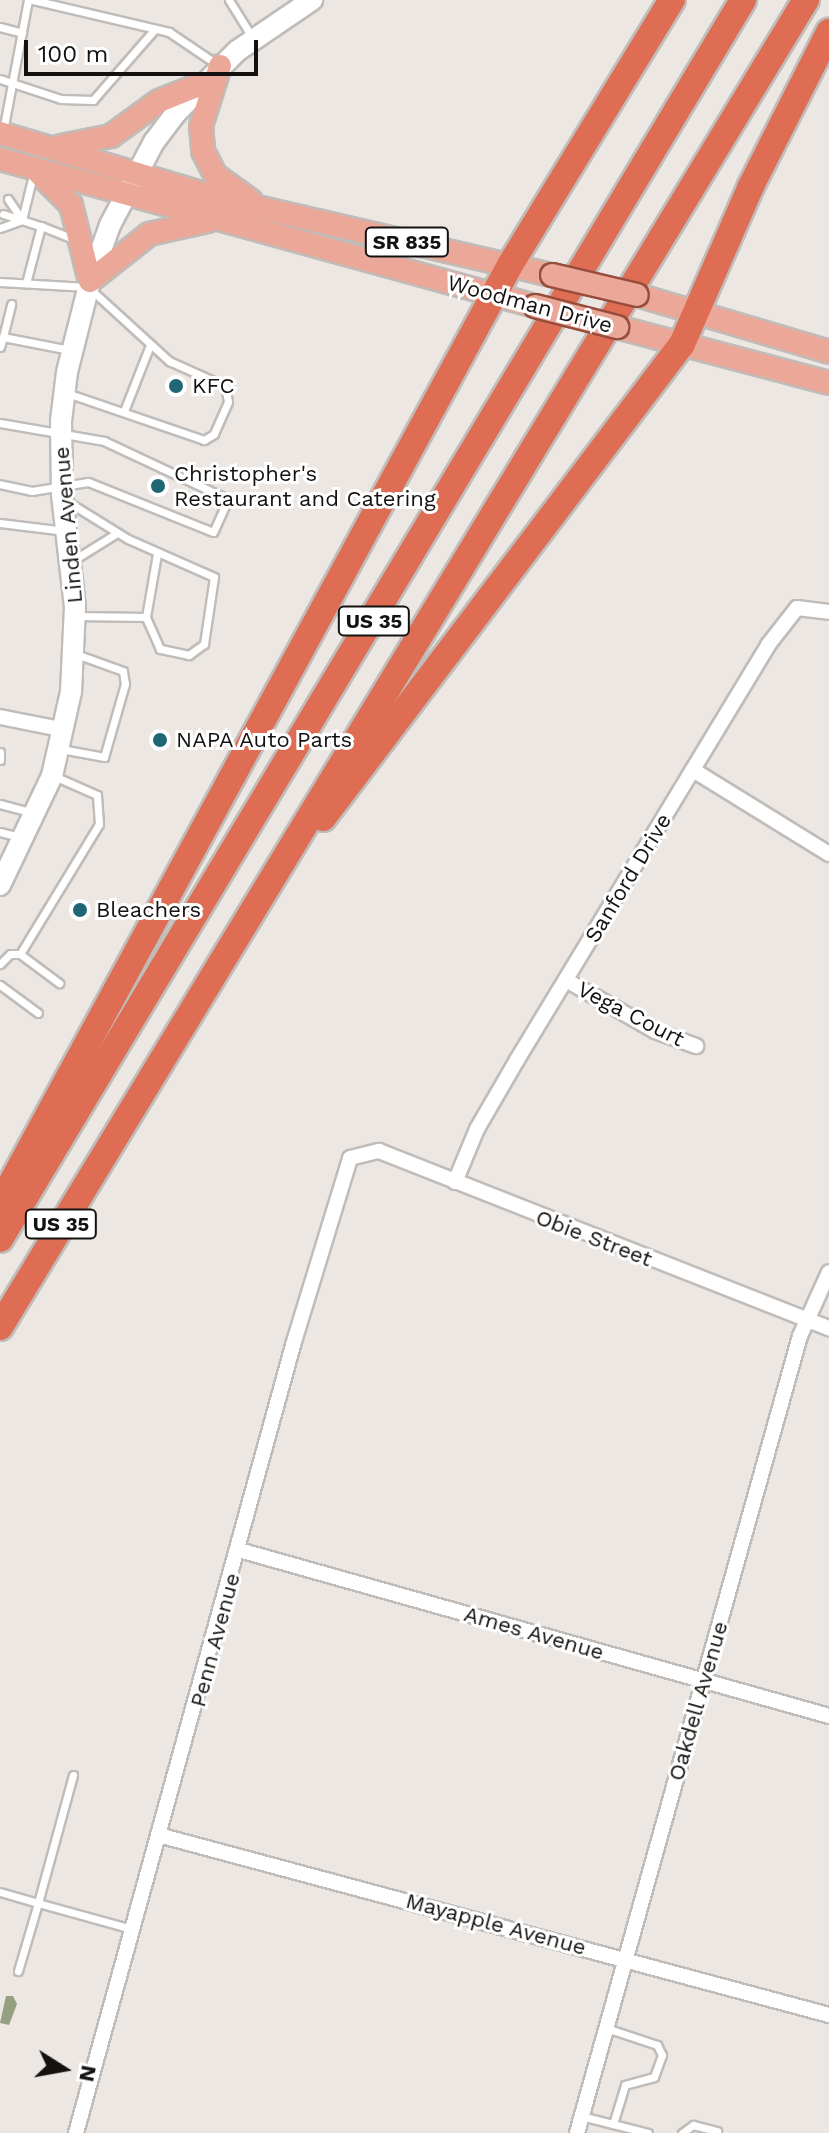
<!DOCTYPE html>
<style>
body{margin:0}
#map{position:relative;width:829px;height:2133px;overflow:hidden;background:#ece7e3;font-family:"Work Sans",sans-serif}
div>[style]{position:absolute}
.water>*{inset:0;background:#95a081}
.roads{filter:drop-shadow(2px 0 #c0bcb9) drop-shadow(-2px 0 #c0bcb9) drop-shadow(0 2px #c0bcb9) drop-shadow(0 -2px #c0bcb9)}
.service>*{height:7px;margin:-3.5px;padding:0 3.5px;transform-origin:3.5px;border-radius:3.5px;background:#fff}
.minor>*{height:14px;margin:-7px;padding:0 7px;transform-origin:7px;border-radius:7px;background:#fff}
.secondary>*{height:20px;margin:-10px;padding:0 10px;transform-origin:10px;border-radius:10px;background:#fff}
.primary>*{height:22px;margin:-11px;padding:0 11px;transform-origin:11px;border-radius:11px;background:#eba798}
.motorway>*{height:26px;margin:-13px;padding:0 13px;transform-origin:13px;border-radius:13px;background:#de6d53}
.bridges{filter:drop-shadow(2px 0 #974d3c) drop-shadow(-2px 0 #974d3c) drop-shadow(0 2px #974d3c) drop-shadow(0 -2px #974d3c)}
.primary-bridge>*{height:22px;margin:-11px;padding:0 11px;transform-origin:11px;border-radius:11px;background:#eba798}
.dots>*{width:22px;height:22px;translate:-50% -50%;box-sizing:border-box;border:4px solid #fff;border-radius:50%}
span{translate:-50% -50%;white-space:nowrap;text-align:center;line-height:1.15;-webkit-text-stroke:6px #fff;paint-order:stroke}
.shield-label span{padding:2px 6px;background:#fff;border:2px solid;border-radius:6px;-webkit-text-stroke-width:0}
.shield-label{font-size:20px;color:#131211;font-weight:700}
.street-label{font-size:22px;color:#131211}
.poi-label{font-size:22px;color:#131211}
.left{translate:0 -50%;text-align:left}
.north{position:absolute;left:24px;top:2029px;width:80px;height:80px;-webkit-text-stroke:6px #fff;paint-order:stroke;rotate:101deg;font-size:22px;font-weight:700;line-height:32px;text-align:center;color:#131211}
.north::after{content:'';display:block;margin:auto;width:28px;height:36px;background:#131211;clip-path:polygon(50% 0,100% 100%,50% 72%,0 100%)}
.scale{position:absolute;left:24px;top:40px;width:234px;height:36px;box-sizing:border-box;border:4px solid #131211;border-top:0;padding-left:10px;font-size:24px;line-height:28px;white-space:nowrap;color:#131211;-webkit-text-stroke:6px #fff;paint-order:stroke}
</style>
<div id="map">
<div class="water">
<i style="clip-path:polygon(6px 1996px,13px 1996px,17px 2004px,9px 2025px,0 2023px)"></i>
</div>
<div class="roads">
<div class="service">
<i style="left:33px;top:0;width:140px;rotate:13.2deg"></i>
<i style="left:169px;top:32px;width:59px;rotate:34deg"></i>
<i style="left:229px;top:0;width:44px;rotate:58.1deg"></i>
<i style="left:0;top:27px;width:23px;rotate:15deg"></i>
<i style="left:0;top:79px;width:64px;rotate:18.2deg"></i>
<i style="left:61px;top:99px;width:32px;rotate:2deg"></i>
<i style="left:93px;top:100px;width:94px;rotate:-48.9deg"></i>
<i style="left:3px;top:131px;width:133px;rotate:-79.2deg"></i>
<i style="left:8px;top:199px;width:25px;rotate:56deg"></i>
<i style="left:22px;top:220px;width:46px;rotate:-76.3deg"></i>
<i style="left:3px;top:214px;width:40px;rotate:18deg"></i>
<i style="left:41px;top:226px;width:59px;rotate:104.7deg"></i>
<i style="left:41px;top:226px;width:37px;rotate:22deg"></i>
<i style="left:0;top:228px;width:23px;rotate:-20deg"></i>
<i style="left:0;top:282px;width:88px;rotate:3.3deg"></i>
<i style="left:88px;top:287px;width:110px;rotate:42.4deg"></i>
<i style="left:169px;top:361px;width:61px;rotate:24.1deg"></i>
<i style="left:225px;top:386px;width:16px;rotate:79deg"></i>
<i style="left:228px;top:402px;width:35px;rotate:114deg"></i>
<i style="left:214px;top:434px;width:12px;rotate:149deg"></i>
<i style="left:204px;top:440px;width:145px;rotate:-161.1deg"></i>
<i style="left:3px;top:337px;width:34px;rotate:-76deg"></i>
<i style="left:0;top:347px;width:10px;rotate:-73deg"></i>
<i style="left:3px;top:337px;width:68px;rotate:11deg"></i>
<i style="left:124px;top:411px;width:71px;rotate:-68.5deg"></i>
<i style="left:0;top:423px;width:106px;rotate:9.8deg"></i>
<i style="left:104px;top:441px;width:137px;rotate:25.1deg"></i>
<i style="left:228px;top:499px;width:36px;rotate:114deg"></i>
<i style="left:213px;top:532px;width:135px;rotate:-158.2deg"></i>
<i style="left:88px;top:482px;width:57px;rotate:170.9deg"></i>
<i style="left:32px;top:491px;width:33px;rotate:-168deg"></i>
<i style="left:65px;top:500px;width:74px;rotate:31.8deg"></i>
<i style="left:128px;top:539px;width:94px;rotate:23.8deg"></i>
<i style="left:214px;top:577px;width:68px;rotate:98.5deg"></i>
<i style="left:204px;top:644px;width:19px;rotate:144deg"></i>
<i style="left:189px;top:655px;width:30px;rotate:-168deg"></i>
<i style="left:160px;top:649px;width:35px;rotate:-114deg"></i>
<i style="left:146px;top:617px;width:69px;rotate:-179.2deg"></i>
<i style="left:0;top:523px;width:66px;rotate:6.9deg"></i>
<i style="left:72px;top:561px;width:53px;rotate:-31.9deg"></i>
<i style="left:146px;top:617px;width:64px;rotate:-80.1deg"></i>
<i style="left:61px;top:749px;width:44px;rotate:10.5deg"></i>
<i style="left:104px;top:757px;width:76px;rotate:-74deg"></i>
<i style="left:125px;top:684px;width:13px;rotate:-99deg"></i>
<i style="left:123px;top:671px;width:50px;rotate:-160.1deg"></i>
<i style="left:0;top:752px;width:8px;rotate:90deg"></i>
<i style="left:0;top:804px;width:34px;rotate:15deg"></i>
<i style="left:0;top:832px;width:21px;rotate:14deg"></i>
<i style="left:20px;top:954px;width:152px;rotate:-58.7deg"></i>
<i style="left:99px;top:824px;width:29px;rotate:-94deg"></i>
<i style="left:97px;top:795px;width:47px;rotate:-156.2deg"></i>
<i style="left:0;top:964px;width:14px;rotate:-45deg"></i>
<i style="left:10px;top:954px;width:10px"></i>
<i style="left:20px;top:954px;width:49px;rotate:36.6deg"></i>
<i style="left:0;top:985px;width:47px;rotate:36.4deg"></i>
<i style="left:73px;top:1775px;width:133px;rotate:105.3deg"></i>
<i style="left:38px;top:1903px;width:98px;rotate:15.5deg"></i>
<i style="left:0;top:1892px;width:40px;rotate:16deg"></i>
<i style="left:38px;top:1903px;width:71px;rotate:106.4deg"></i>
<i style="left:606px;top:2028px;width:54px;rotate:18.4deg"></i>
<i style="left:657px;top:2045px;width:11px;rotate:63deg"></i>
<i style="left:662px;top:2055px;width:23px;rotate:110deg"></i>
<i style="left:654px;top:2077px;width:30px;rotate:165deg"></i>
<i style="left:625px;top:2085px;width:41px;rotate:107.1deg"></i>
<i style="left:581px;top:2116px;width:69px;rotate:14.2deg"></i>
<i style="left:682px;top:2133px;width:14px;rotate:-36deg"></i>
<i style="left:693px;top:2125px;width:25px;rotate:14deg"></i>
</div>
<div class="minor">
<i style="left:0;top:717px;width:66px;rotate:11.3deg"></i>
<i style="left:693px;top:770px;width:160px;rotate:31.7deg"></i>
<i style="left:566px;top:980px;width:103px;rotate:29.8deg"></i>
<i style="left:655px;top:1031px;width:44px;rotate:20.1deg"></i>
<i style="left:455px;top:1182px;width:57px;rotate:-67.5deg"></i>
<i style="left:477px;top:1129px;width:80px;rotate:-59.9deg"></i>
<i style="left:517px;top:1060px;width:485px;rotate:-58.8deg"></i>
<i style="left:768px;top:645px;width:47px;rotate:-51.9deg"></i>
<i style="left:797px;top:608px;width:32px;rotate:7deg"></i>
<i style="left:239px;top:1550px;width:613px;rotate:15.71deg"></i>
<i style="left:162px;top:1836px;width:691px;rotate:15.02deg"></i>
<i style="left:76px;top:2133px;width:817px;rotate:-74.6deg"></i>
<i style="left:293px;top:1345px;width:195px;rotate:-73deg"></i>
<i style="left:350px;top:1158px;width:30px;rotate:-14deg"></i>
<i style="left:379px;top:1151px;width:484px;rotate:21.5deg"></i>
<i style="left:577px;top:2133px;width:828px;rotate:-74.37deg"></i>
<i style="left:800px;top:1336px;width:70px;rotate:-65.6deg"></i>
</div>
<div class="secondary">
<i style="left:0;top:885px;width:121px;rotate:-64.5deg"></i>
<i style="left:52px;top:776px;width:86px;rotate:-77.3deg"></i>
<i style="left:71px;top:692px;width:85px;rotate:-87.3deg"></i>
<i style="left:75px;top:607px;width:114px;rotate:-96.6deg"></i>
<i style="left:62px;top:494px;width:73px;rotate:-90.8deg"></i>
<i style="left:61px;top:421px;width:49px;rotate:-83deg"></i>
<i style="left:67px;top:372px;width:94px;rotate:-75.8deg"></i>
<i style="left:90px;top:281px;width:59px;rotate:-70.3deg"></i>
<i style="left:110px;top:225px;width:94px;rotate:-62.1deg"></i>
<i style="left:154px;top:142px;width:36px;rotate:-53deg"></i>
<i style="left:176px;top:113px;width:87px;rotate:-45.5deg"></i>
<i style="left:237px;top:51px;width:91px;rotate:-34.2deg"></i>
</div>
<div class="primary">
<i style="left:220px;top:66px;width:63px;rotate:107.6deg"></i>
<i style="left:201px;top:126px;width:25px;rotate:85deg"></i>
<i style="left:203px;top:151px;width:27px;rotate:63deg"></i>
<i style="left:215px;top:175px;width:44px;rotate:35.8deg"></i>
<i style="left:0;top:133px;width:232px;rotate:16.6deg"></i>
<i style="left:222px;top:199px;width:339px;rotate:13deg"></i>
<i style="left:61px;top:146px;width:51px;rotate:-11.3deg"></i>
<i style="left:111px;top:136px;width:59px;rotate:-36.1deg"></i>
<i style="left:159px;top:101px;width:43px;rotate:-21.8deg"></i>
<i style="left:0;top:159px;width:555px;rotate:15.36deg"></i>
<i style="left:35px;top:169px;width:51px;rotate:45deg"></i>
<i style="left:71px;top:205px;width:78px;rotate:76deg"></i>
<i style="left:90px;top:281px;width:75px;rotate:-38.5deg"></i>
<i style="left:149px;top:234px;width:60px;rotate:-12.4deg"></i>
<i style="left:637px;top:295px;width:200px;rotate:16.5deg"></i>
<i style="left:617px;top:327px;width:219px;rotate:14.8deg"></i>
</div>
<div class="motorway">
<i style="left:323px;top:818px;width:595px;rotate:-52.86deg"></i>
<i style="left:682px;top:344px;width:172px;rotate:-66.4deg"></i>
<i style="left:751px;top:186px;width:173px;rotate:-63.1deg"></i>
<i style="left:0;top:1204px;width:1069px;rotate:-61.49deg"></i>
<i style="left:510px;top:265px;width:311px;rotate:-58.6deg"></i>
<i style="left:0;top:1239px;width:1445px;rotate:-59.05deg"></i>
<i style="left:0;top:1327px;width:1553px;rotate:-58.73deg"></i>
</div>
</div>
<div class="bridges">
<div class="primary-bridge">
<i style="left:552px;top:275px;width:87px;rotate:13.2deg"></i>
<i style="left:535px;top:306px;width:85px;rotate:14.4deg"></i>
</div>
</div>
<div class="dots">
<i style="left:176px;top:386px;background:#1f6775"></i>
<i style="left:158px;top:486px;background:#1f6775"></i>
<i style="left:160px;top:740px;background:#1f6775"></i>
<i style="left:80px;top:910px;background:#1f6775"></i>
</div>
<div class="shield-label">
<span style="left:407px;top:242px">SR 835</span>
<span style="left:374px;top:621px">US 35</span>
<span style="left:61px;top:1224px">US 35</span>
</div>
<div class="street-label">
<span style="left:530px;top:304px;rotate:15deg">Woodman Drive</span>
<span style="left:68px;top:525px;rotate:-95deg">Linden Avenue</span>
<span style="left:628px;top:878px;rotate:-59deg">Sanford Drive</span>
<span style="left:631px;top:1014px;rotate:27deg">Vega Court</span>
<span style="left:594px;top:1238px;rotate:21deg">Obie Street</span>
<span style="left:534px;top:1633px;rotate:16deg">Ames Avenue</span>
<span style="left:215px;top:1640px;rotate:-75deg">Penn Avenue</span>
<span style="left:698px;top:1701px;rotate:-74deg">Oakdell Avenue</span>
<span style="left:496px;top:1924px;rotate:15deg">Mayapple Avenue</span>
</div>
<div class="poi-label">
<span class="left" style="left:192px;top:386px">KFC</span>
<span class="left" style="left:174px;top:486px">Christopher's<br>Restaurant and Catering</span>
<span class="left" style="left:176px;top:740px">NAPA Auto Parts</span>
<span class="left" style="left:96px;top:910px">Bleachers</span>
</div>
<div class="north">N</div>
<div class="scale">100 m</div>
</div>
